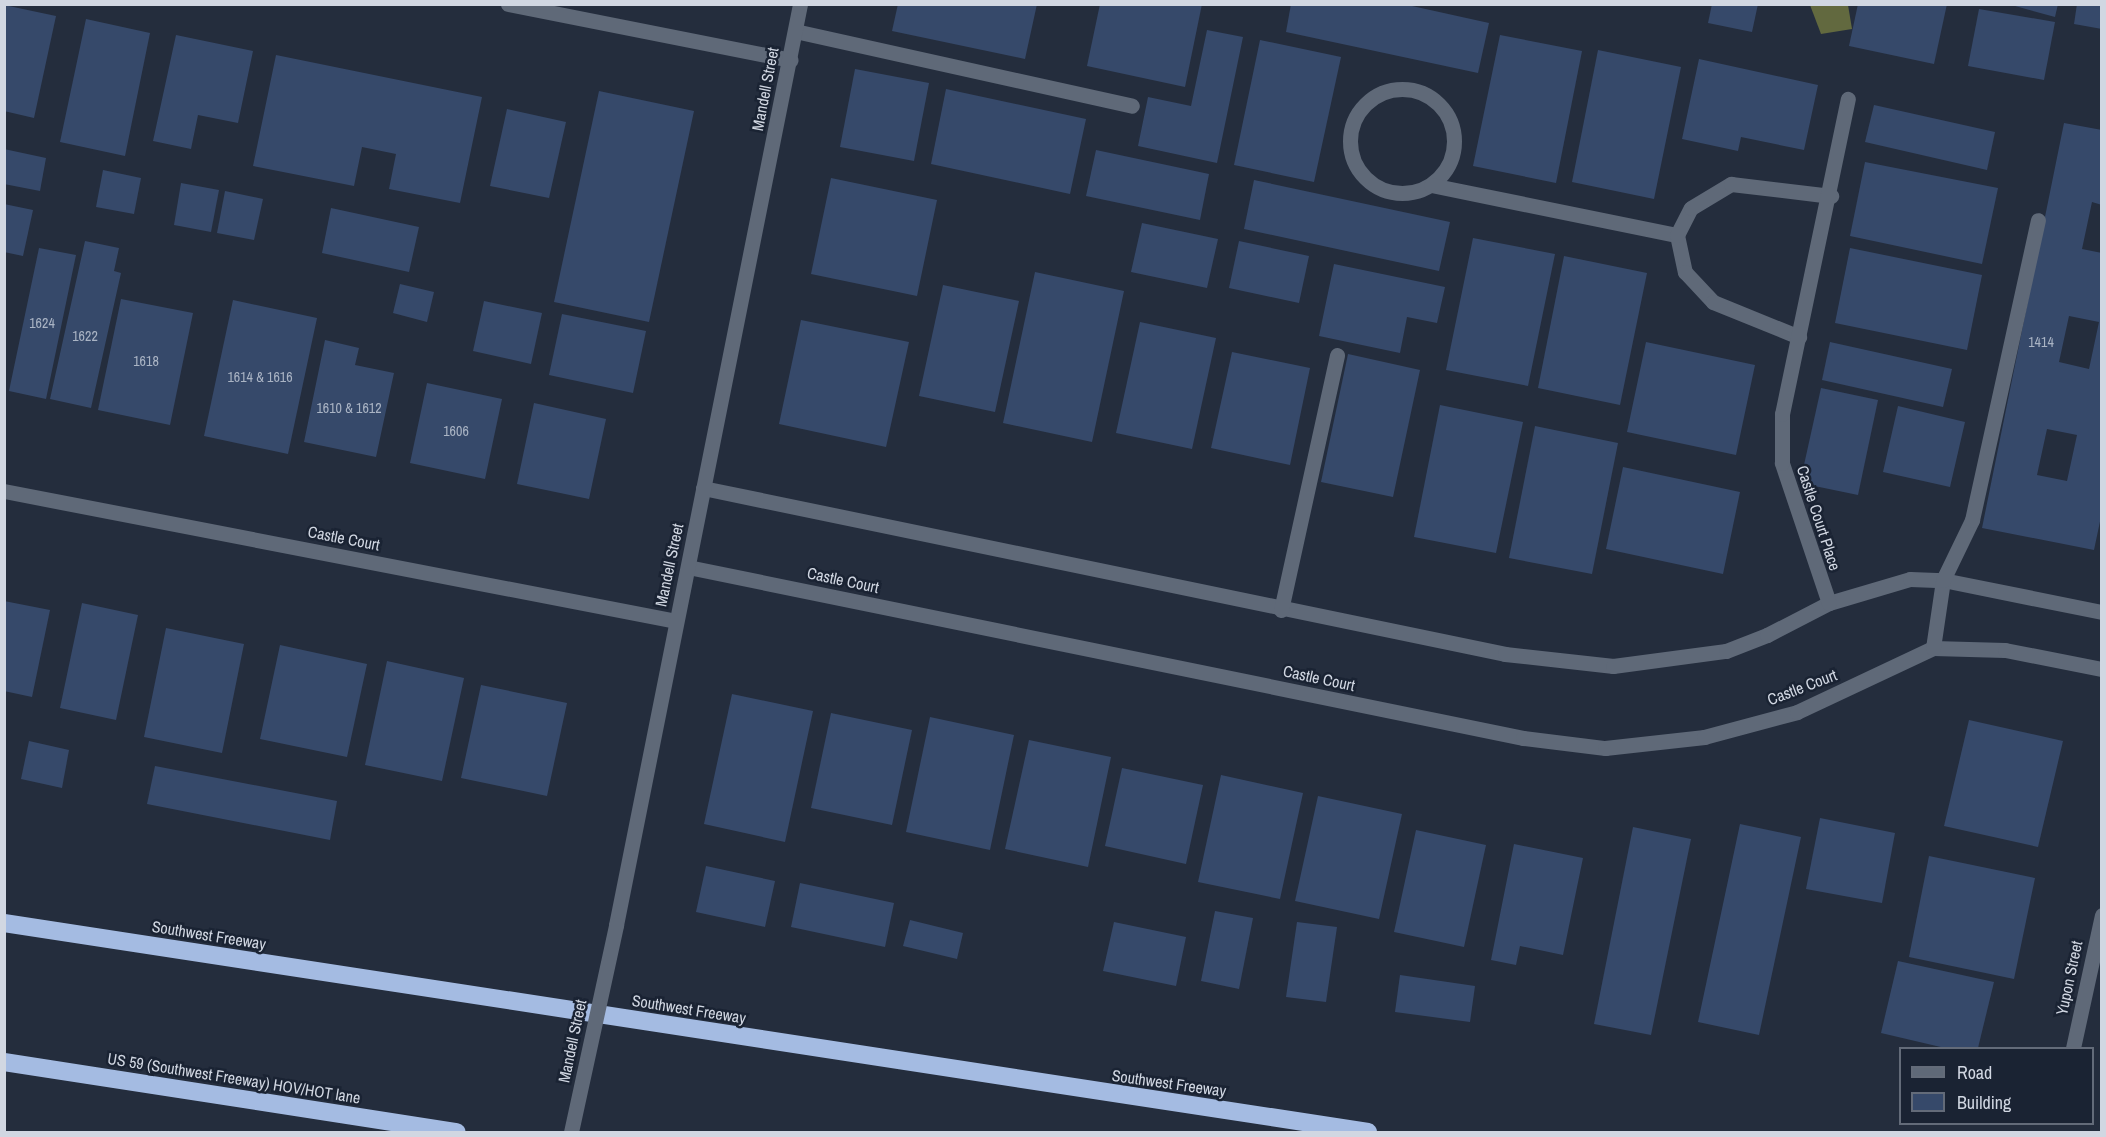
<!DOCTYPE html>
<style>
body{margin:0}
#map{position:relative;width:2106px;height:1137px;overflow:hidden;background:#242d3d;font-family:"Archivo Narrow",sans-serif}
div>[style]{position:absolute}
.water>*{inset:0;background:#62693f}
.building>*{inset:0;background:#36496a}
.minor>*{height:15px;margin:-7.5px;padding:0 7.5px;transform-origin:7.5px;border-radius:7.5px;background:#5f6978}
.minor>.ring{margin:-7.5px;padding:0;box-sizing:content-box;background:none;border:15px solid #5f6978;border-radius:50%}
.highway>*{height:18px;margin:-9px;padding:0 9px;transform-origin:9px;border-radius:9px;background:#a4bbe2}
.minor-bridge>*{height:15px;margin:-7.5px;padding:0 7.5px;transform-origin:7.5px;border-radius:7.5px;background:#5f6978}
span{translate:-50% -50%;white-space:nowrap;text-align:center;line-height:1.15;-webkit-text-stroke:5px #1a2333;paint-order:stroke}
.number-label{font-size:14px;color:#aab4c4}
.number-label span{-webkit-text-stroke-width:0}
.street-label{font-size:16px;color:#d1d7e2}
.frame{position:absolute;inset:0;border:6px solid #d1d7e2;pointer-events:none}
.legend{position:absolute;left:1899px;top:1047px;width:195px;height:78px;box-sizing:border-box;background:#1a2333;border:2px solid #636b79;margin:0;padding:8px 10px;list-style:none;font-size:18px;color:#d1d7e2}
.legend li{display:flex;align-items:center;gap:12px;height:30px}
.legend b{width:30px;border:2px solid #636b79}
</style>
<div id="map">
<div class="water">
<i style="clip-path:polygon(1810px 5px,1848px 5px,1852px 29px,1821px 34px)"></i>
</div>
<div class="building">
<i style="clip-path:polygon(898px 4px,1037px 4px,1025px 59px,892px 31px)"></i>
<i style="clip-path:polygon(1100px 4px,1202px 4px,1185px 87px,1087px 66px)"></i>
<i style="clip-path:polygon(1291px 4px,1403px 4px,1489px 23px,1478px 73px,1286px 32px)"></i>
<i style="clip-path:polygon(1712px 4px,1758px 4px,1752px 32px,1708px 23px)"></i>
<i style="clip-path:polygon(1858px 4px,1947px 4px,1934px 64px,1849px 46px)"></i>
<i style="clip-path:polygon(2008px 4px,2058px 4px,2055px 17px)"></i>
<i style="clip-path:polygon(2077px 4px,2102px 4px,2102px 29px,2074px 24px)"></i>
<i style="clip-path:polygon(4px 5px,56px 16px,34px 118px,4px 111px)"></i>
<i style="clip-path:polygon(1979px 9px,2055px 22px,2044px 80px,1968px 66px)"></i>
<i style="clip-path:polygon(86px 19px,150px 33px,125px 156px,60px 142px)"></i>
<i style="clip-path:polygon(1207px 30px,1243px 37px,1217px 163px,1138px 146px,1148px 97px,1191px 106px)"></i>
<i style="clip-path:polygon(176px 35px,253px 51px,238px 123px,198px 115px,191px 149px,153px 141px)"></i>
<i style="clip-path:polygon(1500px 35px,1582px 51px,1556px 183px,1473px 166px)"></i>
<i style="clip-path:polygon(1260px 40px,1341px 57px,1314px 182px,1234px 165px)"></i>
<i style="clip-path:polygon(1598px 50px,1681px 67px,1654px 199px,1572px 182px)"></i>
<i style="clip-path:polygon(276px 55px,482px 97px,460px 203px,389px 189px,396px 154px,362px 147px,354px 186px,253px 166px)"></i>
<i style="clip-path:polygon(1699px 59px,1818px 85px,1804px 150px,1741px 137px,1738px 151px,1682px 139px)"></i>
<i style="clip-path:polygon(855px 69px,929px 83px,914px 161px,840px 147px)"></i>
<i style="clip-path:polygon(946px 89px,1086px 119px,1070px 194px,931px 164px)"></i>
<i style="clip-path:polygon(599px 91px,694px 111px,649px 322px,554px 302px)"></i>
<i style="clip-path:polygon(1874px 105px,1995px 132px,1987px 170px,1865px 142px)"></i>
<i style="clip-path:polygon(507px 109px,566px 122px,549px 198px,490px 186px)"></i>
<i style="clip-path:polygon(evenodd,2064px 123px,2102px 130px,2102px 205px,2092px 202px,2082px 249px,2102px 253px,2102px 512px,2094px 550px,1982px 528px,2064px 123px,2069px 316px,2099px 322px,2089px 369px,2059px 362px,2069px 316px,2064px 123px,2047px 429px,2077px 435px,2067px 481px,2037px 475px,2047px 429px)"></i>
<i style="clip-path:polygon(4px 149px,46px 158px,40px 191px,4px 184px)"></i>
<i style="clip-path:polygon(1096px 150px,1209px 174px,1200px 220px,1086px 196px)"></i>
<i style="clip-path:polygon(1865px 162px,1998px 188px,1982px 264px,1850px 236px)"></i>
<i style="clip-path:polygon(103px 170px,141px 178px,134px 214px,96px 207px)"></i>
<i style="clip-path:polygon(831px 178px,937px 200px,917px 296px,811px 274px)"></i>
<i style="clip-path:polygon(1254px 180px,1450px 222px,1439px 271px,1244px 229px)"></i>
<i style="clip-path:polygon(181px 183px,219px 190px,211px 232px,174px 225px)"></i>
<i style="clip-path:polygon(225px 191px,263px 199px,254px 240px,217px 233px)"></i>
<i style="clip-path:polygon(4px 204px,33px 210px,23px 256px,4px 252px)"></i>
<i style="clip-path:polygon(331px 208px,419px 227px,409px 272px,322px 253px)"></i>
<i style="clip-path:polygon(1142px 223px,1218px 239px,1207px 288px,1131px 272px)"></i>
<i style="clip-path:polygon(1473px 238px,1555px 254px,1528px 386px,1446px 370px)"></i>
<i style="clip-path:polygon(85px 241px,119px 248px,114px 271px,121px 273px,91px 408px,50px 399px)"></i>
<i style="clip-path:polygon(1239px 241px,1309px 256px,1299px 303px,1229px 288px)"></i>
<i style="clip-path:polygon(39px 248px,76px 255px,46px 399px,9px 391px)"></i>
<i style="clip-path:polygon(1850px 248px,1982px 275px,1967px 350px,1835px 323px)"></i>
<i style="clip-path:polygon(1564px 256px,1647px 273px,1620px 405px,1538px 388px)"></i>
<i style="clip-path:polygon(1334px 264px,1445px 287px,1437px 323px,1407px 317px,1400px 353px,1319px 336px)"></i>
<i style="clip-path:polygon(1035px 272px,1124px 291px,1092px 442px,1003px 423px)"></i>
<i style="clip-path:polygon(400px 284px,434px 292px,427px 322px,393px 313px)"></i>
<i style="clip-path:polygon(943px 285px,1019px 301px,995px 412px,919px 396px)"></i>
<i style="clip-path:polygon(121px 299px,193px 313px,170px 425px,98px 410px)"></i>
<i style="clip-path:polygon(233px 300px,317px 318px,288px 454px,204px 436px)"></i>
<i style="clip-path:polygon(484px 301px,542px 313px,531px 364px,473px 351px)"></i>
<i style="clip-path:polygon(562px 314px,646px 331px,633px 393px,549px 375px)"></i>
<i style="clip-path:polygon(801px 320px,909px 342px,886px 447px,779px 424px)"></i>
<i style="clip-path:polygon(1140px 322px,1216px 338px,1192px 449px,1116px 433px)"></i>
<i style="clip-path:polygon(325px 340px,359px 348px,355px 365px,394px 373px,376px 457px,304px 442px)"></i>
<i style="clip-path:polygon(1646px 342px,1755px 365px,1736px 455px,1627px 432px)"></i>
<i style="clip-path:polygon(1830px 342px,1952px 369px,1943px 407px,1822px 380px)"></i>
<i style="clip-path:polygon(1232px 352px,1310px 368px,1290px 465px,1211px 448px)"></i>
<i style="clip-path:polygon(1348px 354px,1420px 370px,1393px 497px,1321px 482px)"></i>
<i style="clip-path:polygon(427px 383px,502px 399px,485px 479px,410px 463px)"></i>
<i style="clip-path:polygon(1821px 388px,1878px 400px,1858px 495px,1800px 483px)"></i>
<i style="clip-path:polygon(534px 403px,606px 419px,589px 499px,517px 484px)"></i>
<i style="clip-path:polygon(1440px 405px,1523px 422px,1496px 553px,1414px 537px)"></i>
<i style="clip-path:polygon(1898px 406px,1965px 422px,1950px 487px,1883px 472px)"></i>
<i style="clip-path:polygon(1535px 426px,1618px 443px,1592px 574px,1509px 558px)"></i>
<i style="clip-path:polygon(1623px 467px,1740px 492px,1723px 574px,1606px 549px)"></i>
<i style="clip-path:polygon(4px 601px,50px 610px,32px 697px,4px 691px)"></i>
<i style="clip-path:polygon(82px 603px,138px 615px,116px 720px,60px 708px)"></i>
<i style="clip-path:polygon(166px 628px,244px 644px,222px 753px,144px 737px)"></i>
<i style="clip-path:polygon(280px 645px,367px 664px,347px 757px,260px 739px)"></i>
<i style="clip-path:polygon(387px 661px,464px 678px,442px 781px,365px 765px)"></i>
<i style="clip-path:polygon(481px 685px,567px 703px,547px 796px,461px 778px)"></i>
<i style="clip-path:polygon(732px 694px,813px 711px,785px 842px,704px 824px)"></i>
<i style="clip-path:polygon(831px 713px,912px 730px,892px 825px,811px 808px)"></i>
<i style="clip-path:polygon(930px 717px,1014px 735px,990px 850px,906px 832px)"></i>
<i style="clip-path:polygon(1969px 720px,2063px 741px,2038px 847px,1944px 826px)"></i>
<i style="clip-path:polygon(1029px 740px,1111px 757px,1088px 867px,1005px 849px)"></i>
<i style="clip-path:polygon(29px 741px,69px 750px,62px 788px,21px 779px)"></i>
<i style="clip-path:polygon(155px 766px,337px 801px,330px 840px,147px 804px)"></i>
<i style="clip-path:polygon(1122px 768px,1203px 785px,1186px 864px,1105px 846px)"></i>
<i style="clip-path:polygon(1221px 775px,1303px 793px,1280px 899px,1198px 882px)"></i>
<i style="clip-path:polygon(1318px 796px,1402px 814px,1379px 919px,1295px 901px)"></i>
<i style="clip-path:polygon(1820px 818px,1895px 833px,1882px 903px,1806px 889px)"></i>
<i style="clip-path:polygon(1740px 824px,1801px 837px,1759px 1035px,1698px 1022px)"></i>
<i style="clip-path:polygon(1633px 827px,1691px 839px,1651px 1035px,1594px 1024px)"></i>
<i style="clip-path:polygon(1416px 830px,1486px 845px,1464px 947px,1394px 932px)"></i>
<i style="clip-path:polygon(1514px 844px,1583px 858px,1563px 955px,1520px 946px,1516px 965px,1491px 960px)"></i>
<i style="clip-path:polygon(1929px 856px,2035px 878px,2014px 979px,1909px 957px)"></i>
<i style="clip-path:polygon(706px 866px,775px 881px,765px 927px,696px 912px)"></i>
<i style="clip-path:polygon(800px 883px,894px 903px,885px 947px,791px 927px)"></i>
<i style="clip-path:polygon(1215px 911px,1253px 918px,1239px 989px,1201px 981px)"></i>
<i style="clip-path:polygon(910px 920px,963px 933px,957px 959px,903px 946px)"></i>
<i style="clip-path:polygon(1114px 922px,1186px 937px,1176px 986px,1103px 971px)"></i>
<i style="clip-path:polygon(1297px 922px,1337px 927px,1326px 1002px,1286px 997px)"></i>
<i style="clip-path:polygon(1898px 961px,1994px 982px,1978px 1048px,1945px 1048px,1881px 1033px)"></i>
<i style="clip-path:polygon(1400px 975px,1475px 986px,1470px 1022px,1395px 1012px)"></i>
</div>
<div class="minor">
<i style="left:508px;top:4px;width:288px;rotate:11.2deg"></i>
<i style="left:795px;top:31px;width:345px;rotate:12.5deg"></i>
<i class="ring" style="left:1350px;top:89px;width:89px;height:89px"></i>
<i style="left:1431px;top:185px;width:251px;rotate:11.5deg"></i>
<i style="left:1677px;top:235px;width:38px;rotate:78deg"></i>
<i style="left:1685px;top:272px;width:41px;rotate:47deg"></i>
<i style="left:1713px;top:302px;width:93px;rotate:22.1deg"></i>
<i style="left:1677px;top:235px;width:30px;rotate:-63deg"></i>
<i style="left:1691px;top:208px;width:47px;rotate:-31deg"></i>
<i style="left:1731px;top:184px;width:101px;rotate:6.8deg"></i>
<i style="left:703px;top:488px;width:819px;rotate:11.69deg"></i>
<i style="left:1505px;top:654px;width:109px;rotate:6.3deg"></i>
<i style="left:1613px;top:666px;width:114px;rotate:-7.6deg"></i>
<i style="left:1726px;top:651px;width:44px;rotate:-21.3deg"></i>
<i style="left:1767px;top:635px;width:70px;rotate:-27.3deg"></i>
<i style="left:1829px;top:603px;width:84px;rotate:-16.5deg"></i>
<i style="left:1910px;top:579px;width:33px;rotate:2deg"></i>
<i style="left:1943px;top:580px;width:162px;rotate:11.4deg"></i>
<i style="left:4px;top:491px;width:684px;rotate:10.95deg"></i>
<i style="left:688px;top:567px;width:852px;rotate:11.57deg"></i>
<i style="left:1523px;top:738px;width:83px;rotate:7deg"></i>
<i style="left:1605px;top:748px;width:100px;rotate:-6.3deg"></i>
<i style="left:1704px;top:737px;width:96px;rotate:-15deg"></i>
<i style="left:1797px;top:712px;width:150px;rotate:-25.2deg"></i>
<i style="left:1933px;top:648px;width:72px;rotate:1.6deg"></i>
<i style="left:2005px;top:650px;width:99px;rotate:11.1deg"></i>
<i style="left:1829px;top:603px;width:148px;rotate:-108.6deg"></i>
<i style="left:1782px;top:463px;width:49px;rotate:-90deg"></i>
<i style="left:1782px;top:414px;width:322px;rotate:-78.2deg"></i>
<i style="left:1281px;top:610px;width:261px;rotate:-77.6deg"></i>
<i style="left:1933px;top:648px;width:69px;rotate:-81.6deg"></i>
<i style="left:1943px;top:580px;width:67px;rotate:-64.2deg"></i>
<i style="left:1972px;top:520px;width:307px;rotate:-77.6deg"></i>
<i style="left:616px;top:925px;width:939px;rotate:-78.7deg"></i>
<i style="left:2073px;top:1048px;width:136px;rotate:-77.7deg"></i>
</div>
<div class="highway">
<i style="left:4px;top:923px;width:1380px;rotate:8.71deg"></i>
<i style="left:4px;top:1062px;width:458px;rotate:8.8deg"></i>
</div>
<div class="minor-bridge">
<i style="left:571px;top:1132px;width:212px;rotate:-77.7deg"></i>
</div>
<div class="number-label">
<span style="left:42px;top:323px">1624</span>
<span style="left:85px;top:336px">1622</span>
<span style="left:2041px;top:342px">1414</span>
<span style="left:146px;top:361px">1618</span>
<span style="left:260px;top:377px">1614 &amp; 1616</span>
<span style="left:349px;top:408px">1610 &amp; 1612</span>
<span style="left:456px;top:431px">1606</span>
</div>
<div class="street-label">
<span style="left:765px;top:89px;rotate:-79deg">Mandell Street</span>
<span style="left:1819px;top:518px;rotate:72deg">Castle Court Place</span>
<span style="left:344px;top:538px;rotate:11deg">Castle Court</span>
<span style="left:669px;top:565px;rotate:-78deg">Mandell Street</span>
<span style="left:843px;top:580px;rotate:12deg">Castle Court</span>
<span style="left:1319px;top:678px;rotate:12deg">Castle Court</span>
<span style="left:1802px;top:687px;rotate:-21deg">Castle Court</span>
<span style="left:209px;top:935px;rotate:9deg">Southwest Freeway</span>
<span style="left:2069px;top:978px;rotate:-78deg">Yupon Street</span>
<span style="left:689px;top:1009px;rotate:9deg">Southwest Freeway</span>
<span style="left:572px;top:1041px;rotate:-78deg">Mandell Street</span>
<span style="left:234px;top:1078px;rotate:9deg">US 59 (Southwest Freeway) HOV/HOT lane</span>
<span style="left:1169px;top:1083px;rotate:8deg">Southwest Freeway</span>
</div>
<div class="frame"></div>
<ul class="legend">
<li><b style="height:8px;background:#5f6978"></b>Road</li>
<li><b style="height:16px;background:#36496a"></b>Building</li>
</ul>
</div>
